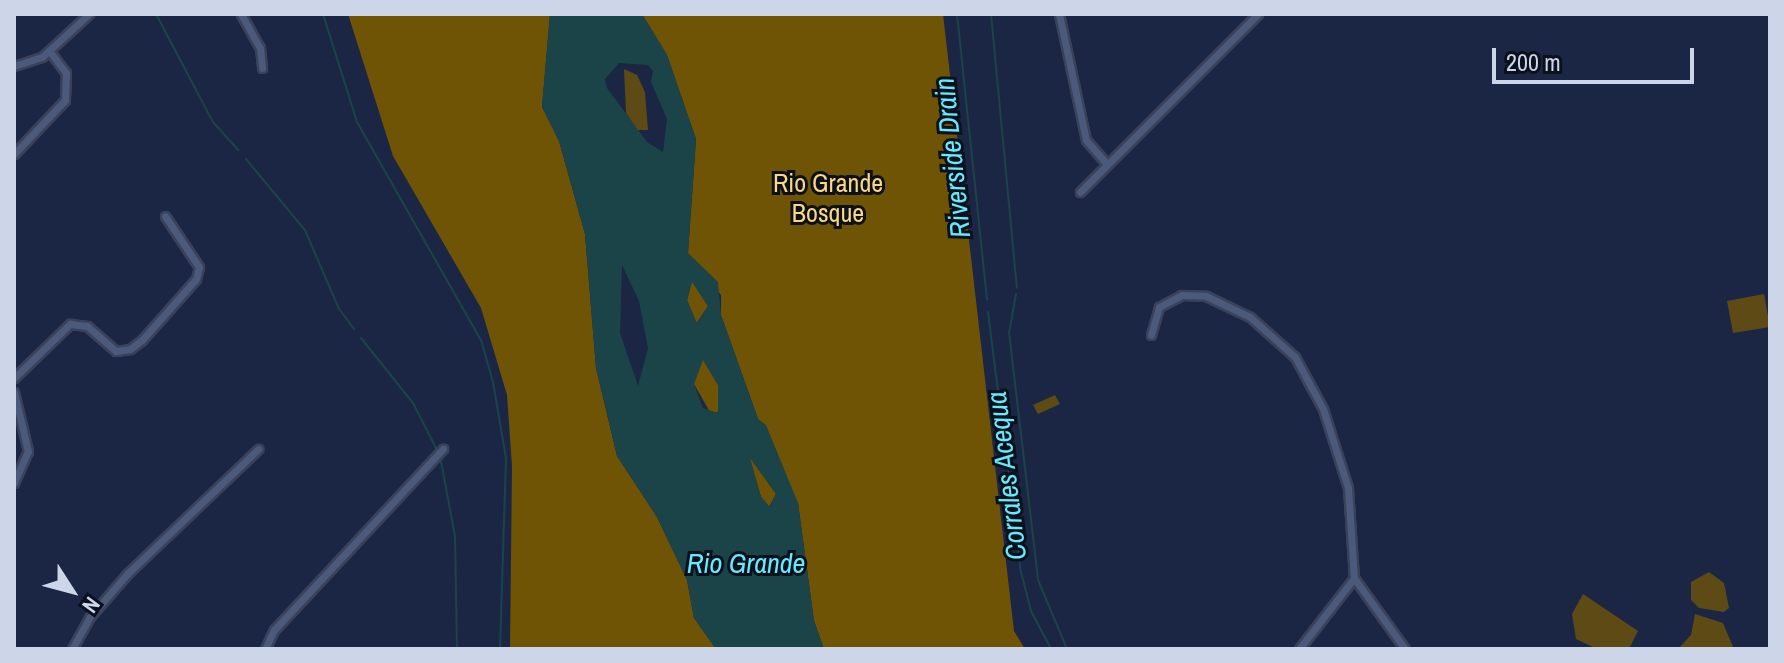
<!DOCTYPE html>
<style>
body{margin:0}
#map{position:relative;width:1784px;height:663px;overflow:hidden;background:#1b2644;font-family:"Archivo Narrow",sans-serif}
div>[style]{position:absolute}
.green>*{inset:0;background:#5e4a14}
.forest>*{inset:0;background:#6f5406}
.water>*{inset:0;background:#1b4449}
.stream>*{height:2px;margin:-1px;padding:0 1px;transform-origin:1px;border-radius:1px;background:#1b4449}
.roads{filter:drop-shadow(2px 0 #3a425b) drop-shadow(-2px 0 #3a425b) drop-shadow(0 2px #3a425b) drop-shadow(0 -2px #3a425b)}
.street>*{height:7px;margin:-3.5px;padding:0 3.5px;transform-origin:3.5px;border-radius:3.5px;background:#4b597a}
span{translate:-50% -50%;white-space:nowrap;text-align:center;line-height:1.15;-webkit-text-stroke:6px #0b101d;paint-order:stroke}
.park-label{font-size:26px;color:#fdd77e}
.water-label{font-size:28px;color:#67eafb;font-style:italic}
.frame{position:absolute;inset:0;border:16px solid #cdd6e9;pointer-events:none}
.north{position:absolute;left:32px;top:551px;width:80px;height:80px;-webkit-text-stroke:6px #0b101d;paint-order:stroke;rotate:126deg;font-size:22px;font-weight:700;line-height:32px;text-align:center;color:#cdd6e9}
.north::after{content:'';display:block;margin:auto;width:28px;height:36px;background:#cdd6e9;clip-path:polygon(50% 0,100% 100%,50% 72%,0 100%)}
.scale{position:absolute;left:1492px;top:48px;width:202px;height:36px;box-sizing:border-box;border:4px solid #cdd6e9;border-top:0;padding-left:10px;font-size:24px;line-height:28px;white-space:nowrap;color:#cdd6e9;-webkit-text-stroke:6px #0b101d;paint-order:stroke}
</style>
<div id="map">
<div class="green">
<i style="clip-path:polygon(624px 69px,637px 75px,645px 92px,648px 130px,637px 130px,626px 113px)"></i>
<i style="clip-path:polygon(1764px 294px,1770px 327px,1733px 333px,1727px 301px)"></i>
<i style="clip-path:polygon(1055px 395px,1060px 404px,1038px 414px,1033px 405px)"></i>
<i style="clip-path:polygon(1709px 572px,1724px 583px,1729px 608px,1724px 612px,1699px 608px,1691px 600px,1691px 582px)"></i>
<i style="clip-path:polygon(1583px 594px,1638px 631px,1629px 649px,1597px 649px,1576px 639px,1572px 614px)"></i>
<i style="clip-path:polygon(1695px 614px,1723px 623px,1734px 649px,1678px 649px,1691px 635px)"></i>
</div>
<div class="forest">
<i style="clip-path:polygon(348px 14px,550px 14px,542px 107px,559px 141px,585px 234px,596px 368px,617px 456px,657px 517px,687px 580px,694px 618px,716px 649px,510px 649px,512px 466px,507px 395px,481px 308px,393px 156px)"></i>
<i style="clip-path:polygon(642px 14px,943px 14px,1014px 631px,1025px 649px,824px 649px,814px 621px,798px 503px,758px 419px,721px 315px,721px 295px,688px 253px,696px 139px,667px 55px)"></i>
<i style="clip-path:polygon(692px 281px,708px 306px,696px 324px,687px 300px)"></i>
<i style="clip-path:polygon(703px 359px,718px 385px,718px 412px,711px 414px,694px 384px,697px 365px)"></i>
<i style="clip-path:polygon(749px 456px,776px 494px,769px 507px,761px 497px)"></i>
</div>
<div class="water">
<i style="clip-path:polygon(evenodd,550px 14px,642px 14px,667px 55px,696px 139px,688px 253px,718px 282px,721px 315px,758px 419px,766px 425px,798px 503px,814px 621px,824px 649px,716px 649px,694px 618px,687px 580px,657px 517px,617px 456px,596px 368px,585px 234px,559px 141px,542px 107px,550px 14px,619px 63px,648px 65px,653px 71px,651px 82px,667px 119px,663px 152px,647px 142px,607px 88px,605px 79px,619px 63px,550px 14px,622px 265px,639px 301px,648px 348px,638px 386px,620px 333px,622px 265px,550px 14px,692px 282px,708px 306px,697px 323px,687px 300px,692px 282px,550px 14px,703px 360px,718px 385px,718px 413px,703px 408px,694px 384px,703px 360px,550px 14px,750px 458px,776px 494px,770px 507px,761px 497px,750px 458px)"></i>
</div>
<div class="stream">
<i style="left:156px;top:14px;width:122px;rotate:62.2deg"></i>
<i style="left:213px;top:122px;width:38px;rotate:48deg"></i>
<i style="left:323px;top:14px;width:113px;rotate:72.5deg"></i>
<i style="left:357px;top:122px;width:251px;rotate:60.4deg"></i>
<i style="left:481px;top:340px;width:44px;rotate:74.1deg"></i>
<i style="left:493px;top:382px;width:77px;rotate:80.3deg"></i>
<i style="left:506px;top:458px;width:191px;rotate:91.8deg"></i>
<i style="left:957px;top:14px;width:287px;rotate:84deg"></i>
<i style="left:991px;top:14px;width:275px;rotate:84.6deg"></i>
<i style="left:246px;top:159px;width:92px;rotate:50.3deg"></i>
<i style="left:305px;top:230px;width:86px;rotate:66.7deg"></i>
<i style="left:339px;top:309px;width:25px;rotate:53deg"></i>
<i style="left:1016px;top:294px;width:39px;rotate:100deg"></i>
<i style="left:1009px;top:332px;width:250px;rotate:83.3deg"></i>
<i style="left:1038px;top:580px;width:75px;rotate:67.2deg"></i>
<i style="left:988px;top:312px;width:262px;rotate:82.8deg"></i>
<i style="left:1021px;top:572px;width:40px;rotate:75.6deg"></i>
<i style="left:1031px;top:611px;width:43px;rotate:62.2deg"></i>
<i style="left:361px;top:338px;width:83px;rotate:51.3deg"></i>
<i style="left:413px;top:403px;width:53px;rotate:62.9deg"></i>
<i style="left:440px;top:456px;width:81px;rotate:79.4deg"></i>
<i style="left:455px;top:536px;width:113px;rotate:89deg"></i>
</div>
<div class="roads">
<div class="street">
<i style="left:241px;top:14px;width:39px;rotate:61deg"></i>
<i style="left:260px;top:48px;width:20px;rotate:84deg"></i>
<i style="left:1059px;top:14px;width:129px;rotate:77.9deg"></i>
<i style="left:1086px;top:140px;width:32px;rotate:49deg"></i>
<i style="left:14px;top:66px;width:29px;rotate:-18deg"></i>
<i style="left:42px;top:57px;width:64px;rotate:-42.5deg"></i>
<i style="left:14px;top:154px;width:74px;rotate:-46.6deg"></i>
<i style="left:65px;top:100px;width:27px;rotate:-88deg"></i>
<i style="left:66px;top:73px;width:26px;rotate:-127deg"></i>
<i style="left:1080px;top:192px;width:252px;rotate:-45deg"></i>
<i style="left:1151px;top:335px;width:29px;rotate:-74deg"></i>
<i style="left:1159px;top:307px;width:26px;rotate:-28deg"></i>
<i style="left:1182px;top:295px;width:24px;rotate:2deg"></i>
<i style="left:1206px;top:296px;width:49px;rotate:25.5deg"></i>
<i style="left:1250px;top:317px;width:60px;rotate:41.6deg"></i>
<i style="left:1295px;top:357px;width:59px;rotate:61.7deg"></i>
<i style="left:1323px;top:409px;width:83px;rotate:72.4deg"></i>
<i style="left:1348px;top:488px;width:90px;rotate:86.2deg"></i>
<i style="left:1354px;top:578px;width:87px;rotate:54.3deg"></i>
<i style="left:14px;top:378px;width:78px;rotate:-44deg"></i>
<i style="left:70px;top:324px;width:17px;rotate:7deg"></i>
<i style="left:87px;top:326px;width:38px;rotate:41deg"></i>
<i style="left:116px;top:351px;width:14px;rotate:-8deg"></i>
<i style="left:130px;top:349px;width:15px;rotate:-37deg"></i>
<i style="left:142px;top:340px;width:81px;rotate:-48.5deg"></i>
<i style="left:196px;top:279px;width:12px;rotate:-76deg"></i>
<i style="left:199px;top:267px;width:61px;rotate:-123.7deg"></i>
<i style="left:14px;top:392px;width:61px;rotate:76.7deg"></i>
<i style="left:28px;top:451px;width:35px;rotate:114deg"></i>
<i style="left:72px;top:649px;width:35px;rotate:-61deg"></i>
<i style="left:89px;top:618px;width:60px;rotate:-49.1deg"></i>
<i style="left:128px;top:573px;width:180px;rotate:-43.6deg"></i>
<i style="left:265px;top:649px;width:21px;rotate:-65deg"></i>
<i style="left:274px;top:630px;width:248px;rotate:-47deg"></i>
<i style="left:1299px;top:649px;width:90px;rotate:-52.2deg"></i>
</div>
</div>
<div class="park-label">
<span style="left:828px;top:198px">Rio Grande<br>Bosque</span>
</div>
<div class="water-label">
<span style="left:952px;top:158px;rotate:-96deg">Riverside Drain</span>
<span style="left:1006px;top:476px;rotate:-97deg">Corrales Acequa</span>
<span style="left:746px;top:563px">Rio Grande</span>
</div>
<div class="frame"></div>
<div class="north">N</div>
<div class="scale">200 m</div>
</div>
